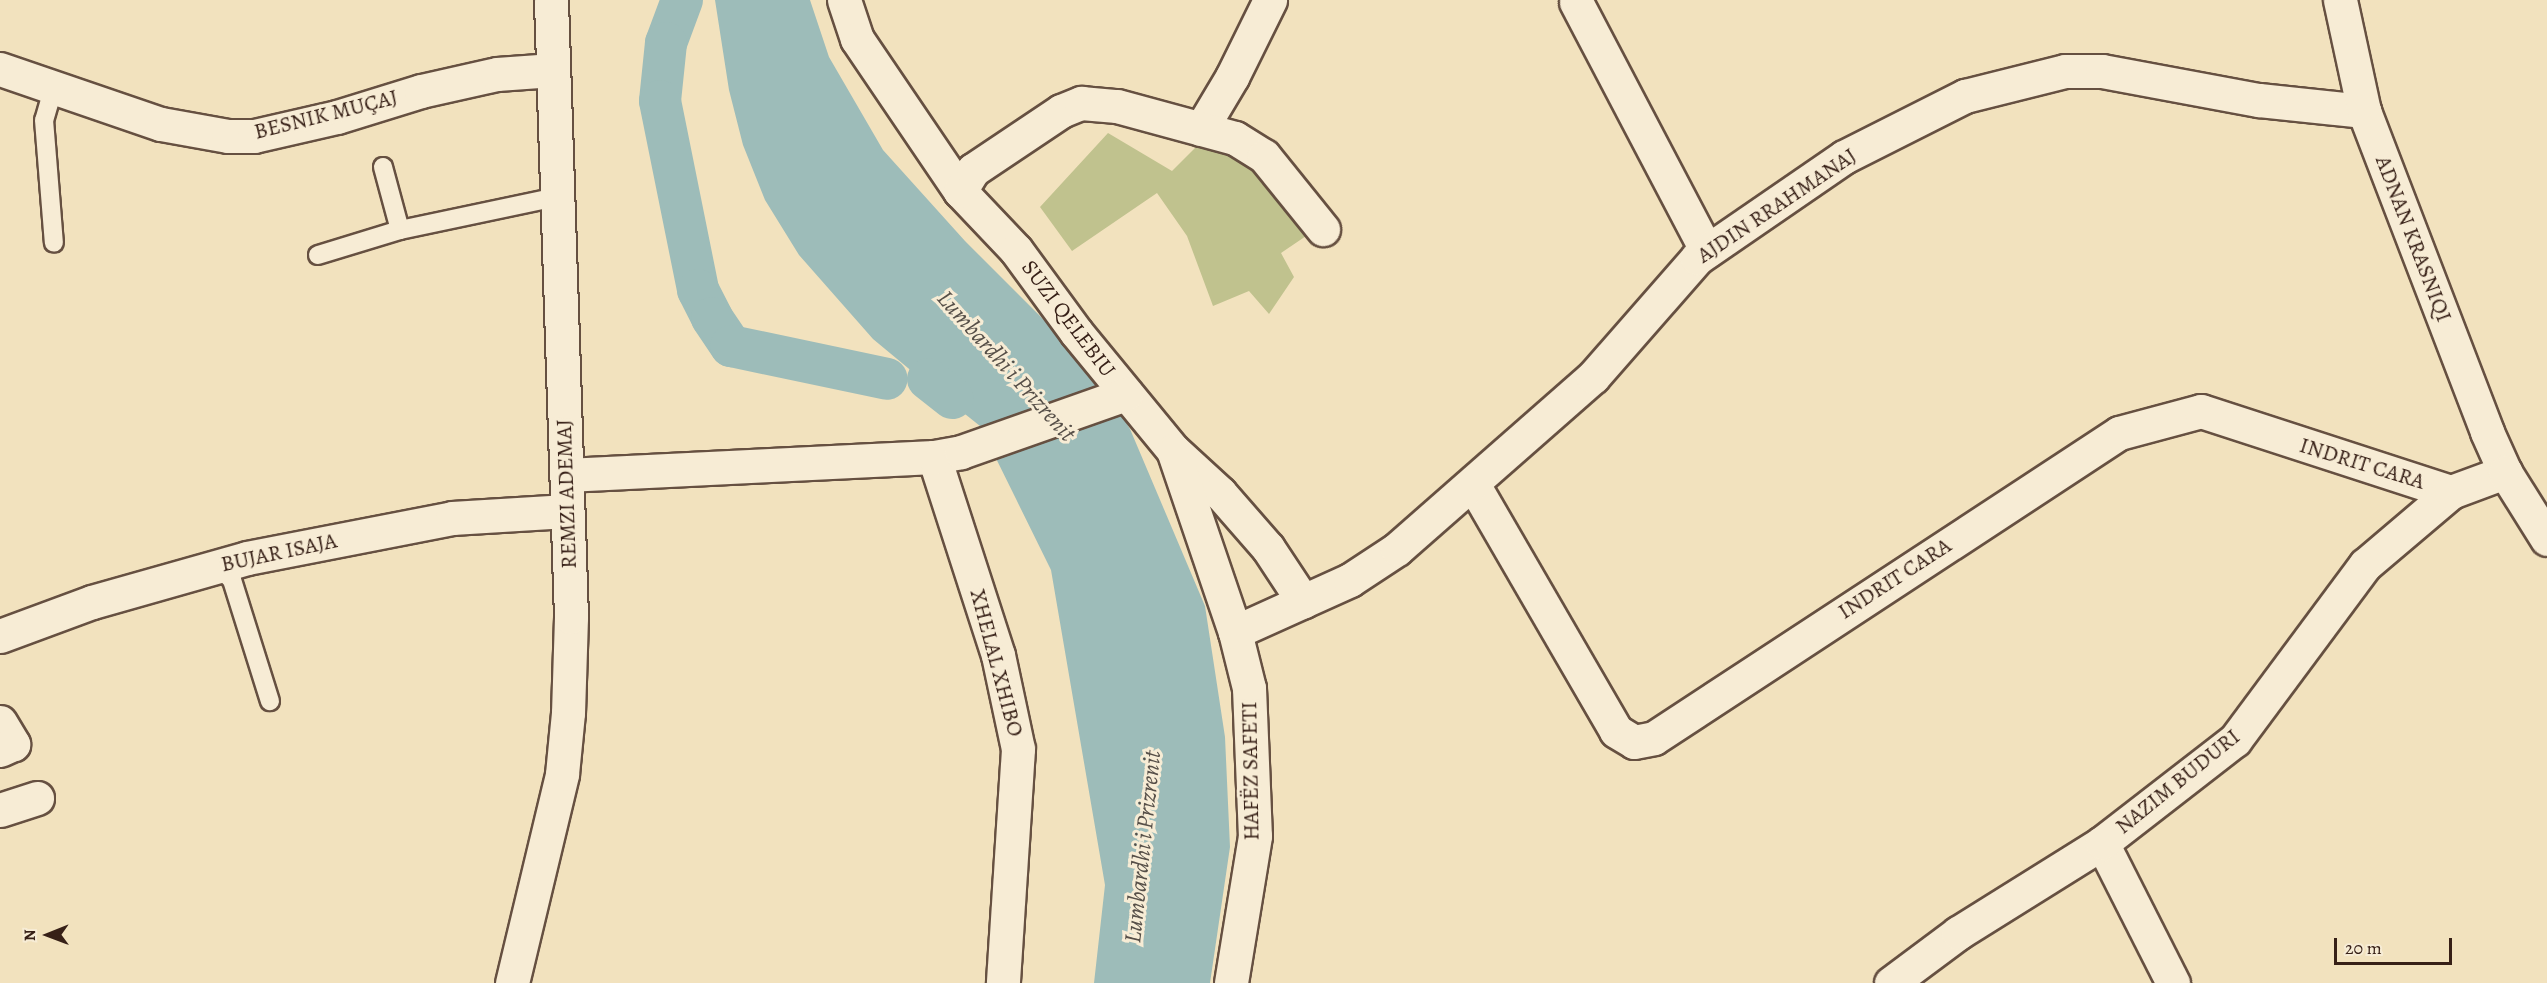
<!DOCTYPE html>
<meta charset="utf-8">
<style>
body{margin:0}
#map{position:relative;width:2547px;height:983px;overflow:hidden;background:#f2e2be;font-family:Alegreya,serif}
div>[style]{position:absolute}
.green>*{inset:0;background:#c0c28e}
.water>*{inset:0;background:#9dbcb9}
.canal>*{height:42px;margin:-21px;padding:0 21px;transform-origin:21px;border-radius:21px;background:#9dbcb9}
.roads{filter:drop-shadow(2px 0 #665041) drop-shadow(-2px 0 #665041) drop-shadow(0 2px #665041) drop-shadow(0 -2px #665041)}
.service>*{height:18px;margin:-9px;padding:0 9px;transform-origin:9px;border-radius:9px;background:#f7ecd5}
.minor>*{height:33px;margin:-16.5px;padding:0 16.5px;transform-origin:16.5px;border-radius:16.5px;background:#f7ecd5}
.tertiary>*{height:33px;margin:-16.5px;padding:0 16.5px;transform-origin:16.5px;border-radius:16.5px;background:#f7ecd5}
.secondary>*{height:33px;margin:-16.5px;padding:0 16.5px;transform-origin:16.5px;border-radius:16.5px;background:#f7ecd5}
span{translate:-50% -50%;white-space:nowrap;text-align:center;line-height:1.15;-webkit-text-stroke:6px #f7ecd5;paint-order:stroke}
.street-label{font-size:22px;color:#372017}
.water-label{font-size:24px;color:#564f48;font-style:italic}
.north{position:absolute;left:18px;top:905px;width:60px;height:60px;-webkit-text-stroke:4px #f7ecd5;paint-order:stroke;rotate:269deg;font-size:16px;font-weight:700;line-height:24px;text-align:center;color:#372017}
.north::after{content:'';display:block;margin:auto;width:21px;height:27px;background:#372017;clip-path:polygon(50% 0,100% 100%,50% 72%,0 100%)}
.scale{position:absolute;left:2334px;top:938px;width:118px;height:27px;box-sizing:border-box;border:3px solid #372017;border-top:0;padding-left:8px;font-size:18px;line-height:21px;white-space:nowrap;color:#372017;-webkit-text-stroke:4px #f7ecd5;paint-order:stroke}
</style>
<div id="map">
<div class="green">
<i style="clip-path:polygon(1108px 133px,1172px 171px,1200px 143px,1229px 151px,1265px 174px,1309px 234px,1281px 253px,1294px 277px,1269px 314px,1249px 291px,1213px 306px,1187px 236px,1157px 193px,1072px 251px,1040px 207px)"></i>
</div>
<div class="water">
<i style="clip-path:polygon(715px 0,810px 0,829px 57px,883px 150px,965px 241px,1098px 374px,1130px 429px,1205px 606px,1225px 737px,1230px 847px,1210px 983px,1094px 983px,1105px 885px,1051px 570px,980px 426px,950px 402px,957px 392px,929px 369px,914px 373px,873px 339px,799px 255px,765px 200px,743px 145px,729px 90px)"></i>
</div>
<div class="canal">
<i style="left:682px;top:0;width:46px;rotate:110.4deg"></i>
<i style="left:666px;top:43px;width:58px;rotate:95.9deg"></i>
<i style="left:660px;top:101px;width:193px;rotate:78.6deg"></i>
<i style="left:698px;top:290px;width:31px;rotate:63deg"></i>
<i style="left:712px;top:318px;width:34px;rotate:56deg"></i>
<i style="left:731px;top:346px;width:159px;rotate:11.9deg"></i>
<i style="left:928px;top:379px;width:31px;rotate:38deg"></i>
</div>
<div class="roads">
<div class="service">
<i style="left:54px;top:86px;width:35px;rotate:106deg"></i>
<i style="left:44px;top:120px;width:123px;rotate:85.4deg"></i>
<i style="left:383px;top:167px;width:65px;rotate:74.9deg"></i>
<i style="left:400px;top:230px;width:160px;rotate:-11.9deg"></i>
<i style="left:318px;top:255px;width:86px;rotate:-17deg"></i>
<i style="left:218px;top:566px;width:20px;rotate:45deg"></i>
<i style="left:232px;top:580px;width:127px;rotate:72.6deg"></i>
</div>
<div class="minor">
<i style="left:844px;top:0;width:41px;rotate:71.6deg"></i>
<i style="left:857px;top:39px;width:184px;rotate:55.9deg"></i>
<i style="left:960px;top:191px;width:81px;rotate:46.5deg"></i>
<i style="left:1016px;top:250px;width:102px;rotate:53.8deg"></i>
<i style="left:1076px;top:332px;width:153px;rotate:50.6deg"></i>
<i style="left:1173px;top:450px;width:64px;rotate:42.5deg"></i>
<i style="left:1220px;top:493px;width:73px;rotate:48.9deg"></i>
<i style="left:1268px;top:548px;width:64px;rotate:56.6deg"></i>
<i style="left:1576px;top:2px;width:281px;rotate:62.3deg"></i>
<i style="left:0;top:69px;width:170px;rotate:18.9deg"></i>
<i style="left:161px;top:124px;width:68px;rotate:10.2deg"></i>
<i style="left:228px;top:136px;width:26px"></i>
<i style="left:254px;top:136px;width:85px;rotate:-12.9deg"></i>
<i style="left:337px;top:117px;width:88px;rotate:-17.2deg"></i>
<i style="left:421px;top:91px;width:78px;rotate:-12.6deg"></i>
<i style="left:497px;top:74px;width:56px;rotate:-4.1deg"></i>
<i style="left:1201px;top:129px;width:61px;rotate:-59.2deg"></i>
<i style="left:1232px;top:77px;width:86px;rotate:-63.7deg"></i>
<i style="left:960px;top:191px;width:25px;rotate:-58deg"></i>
<i style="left:973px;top:170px;width:106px;rotate:-33.8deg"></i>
<i style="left:1061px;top:111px;width:22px;rotate:-22deg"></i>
<i style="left:1081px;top:103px;width:36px;rotate:5deg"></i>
<i style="left:1117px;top:106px;width:122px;rotate:15.2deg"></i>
<i style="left:1235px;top:138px;width:34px;rotate:32deg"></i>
<i style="left:1264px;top:156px;width:94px;rotate:51.1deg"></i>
<i style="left:1174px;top:453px;width:189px;rotate:71.2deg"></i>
<i style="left:1235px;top:632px;width:58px;rotate:76deg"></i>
<i style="left:1249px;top:688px;width:148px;rotate:87.7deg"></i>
<i style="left:1255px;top:836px;width:149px;rotate:99.3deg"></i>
<i style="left:934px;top:457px;width:208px;rotate:72.1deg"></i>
<i style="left:998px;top:655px;width:96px;rotate:78deg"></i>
<i style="left:1018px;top:749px;width:234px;rotate:93.7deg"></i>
<i style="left:566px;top:475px;width:368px;rotate:-2.8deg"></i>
<i style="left:934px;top:457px;width:27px;rotate:-10deg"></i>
<i style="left:961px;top:452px;width:175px;rotate:-19.4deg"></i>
<i style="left:1473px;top:484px;width:285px;rotate:59.9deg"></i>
<i style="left:1616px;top:731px;width:21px;rotate:31deg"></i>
<i style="left:1634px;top:742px;width:20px;rotate:-11deg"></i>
<i style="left:1654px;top:738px;width:556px;rotate:-33.26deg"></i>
<i style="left:2119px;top:433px;width:85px;rotate:-15deg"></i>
<i style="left:2201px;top:411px;width:263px;rotate:18deg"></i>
<i style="left:1235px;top:632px;width:126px;rotate:-24.3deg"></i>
<i style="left:1350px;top:580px;width:56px;rotate:-33.4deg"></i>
<i style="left:1397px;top:549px;width:261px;rotate:-41.3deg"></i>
<i style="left:1593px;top:377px;width:158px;rotate:-48.8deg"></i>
<i style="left:1697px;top:258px;width:178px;rotate:-34.5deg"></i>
<i style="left:1844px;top:157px;width:136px;rotate:-26.8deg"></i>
<i style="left:1965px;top:96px;width:103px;rotate:-14deg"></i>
<i style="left:2065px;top:71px;width:37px"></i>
<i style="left:2102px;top:71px;width:160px;rotate:10.5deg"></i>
<i style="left:2259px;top:100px;width:106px;rotate:6deg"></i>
<i style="left:0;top:636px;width:98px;rotate:-20.3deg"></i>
<i style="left:92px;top:602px;width:161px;rotate:-15.8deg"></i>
<i style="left:247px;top:558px;width:209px;rotate:-11deg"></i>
<i style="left:452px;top:518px;width:115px;rotate:-3.5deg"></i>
<i style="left:0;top:722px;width:26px;rotate:59deg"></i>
<i style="left:13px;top:744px;width:14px;rotate:155deg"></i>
<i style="left:0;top:810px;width:39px;rotate:-18deg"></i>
<i style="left:2102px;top:843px;width:157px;rotate:63.1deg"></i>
<i style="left:1891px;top:983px;width:84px;rotate:-36.7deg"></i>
<i style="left:1958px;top:933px;width:170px;rotate:-32deg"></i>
<i style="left:2102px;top:843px;width:168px;rotate:-37.8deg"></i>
<i style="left:2235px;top:740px;width:218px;rotate:-53.4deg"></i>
<i style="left:2365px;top:565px;width:113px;rotate:-40.3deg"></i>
<i style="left:2451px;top:492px;width:58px;rotate:-20.3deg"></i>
</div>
<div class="tertiary">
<i style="left:2340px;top:0;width:114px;rotate:77.8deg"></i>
<i style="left:2364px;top:111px;width:344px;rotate:69deg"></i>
<i style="left:2487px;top:432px;width:44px;rotate:65.8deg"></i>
<i style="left:2505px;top:472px;width:79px;rotate:57.9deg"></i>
</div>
<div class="secondary">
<i style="left:512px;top:983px;width:215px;rotate:-76.5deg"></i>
<i style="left:562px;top:774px;width:61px;rotate:-84.4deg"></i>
<i style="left:568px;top:713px;width:96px;rotate:-88.2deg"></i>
<i style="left:571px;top:617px;width:617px;rotate:-91.86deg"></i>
</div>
</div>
<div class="street-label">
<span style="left:326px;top:115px;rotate:-14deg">BESNIK MUÇAJ</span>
<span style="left:1777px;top:206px;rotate:-34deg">AJDIN RRAHMANAJ</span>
<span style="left:2413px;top:239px;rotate:69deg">ADNAN KRASNIQI</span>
<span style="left:1068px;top:319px;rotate:53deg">SUZI QELEBIU</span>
<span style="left:2362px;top:464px;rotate:17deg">INDRIT CARA</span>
<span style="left:567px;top:494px;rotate:-92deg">REMZI ADEMAJ</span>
<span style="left:279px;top:553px;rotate:-12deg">BUJAR ISAJA</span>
<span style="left:1895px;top:579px;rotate:-33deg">INDRIT CARA</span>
<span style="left:996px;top:663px;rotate:75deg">XHELAL XHIBO</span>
<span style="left:1251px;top:771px;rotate:-91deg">HAFËZ SAFETI</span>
<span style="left:2178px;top:782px;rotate:-39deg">NAZIM BUDURI</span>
</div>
<div class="water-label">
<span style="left:1006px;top:366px;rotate:48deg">Lumbardhi i Prizrenit</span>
<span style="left:1143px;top:847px;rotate:-84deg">Lumbardhi i Prizrenit</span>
</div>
<div class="north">N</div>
<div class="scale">20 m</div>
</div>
